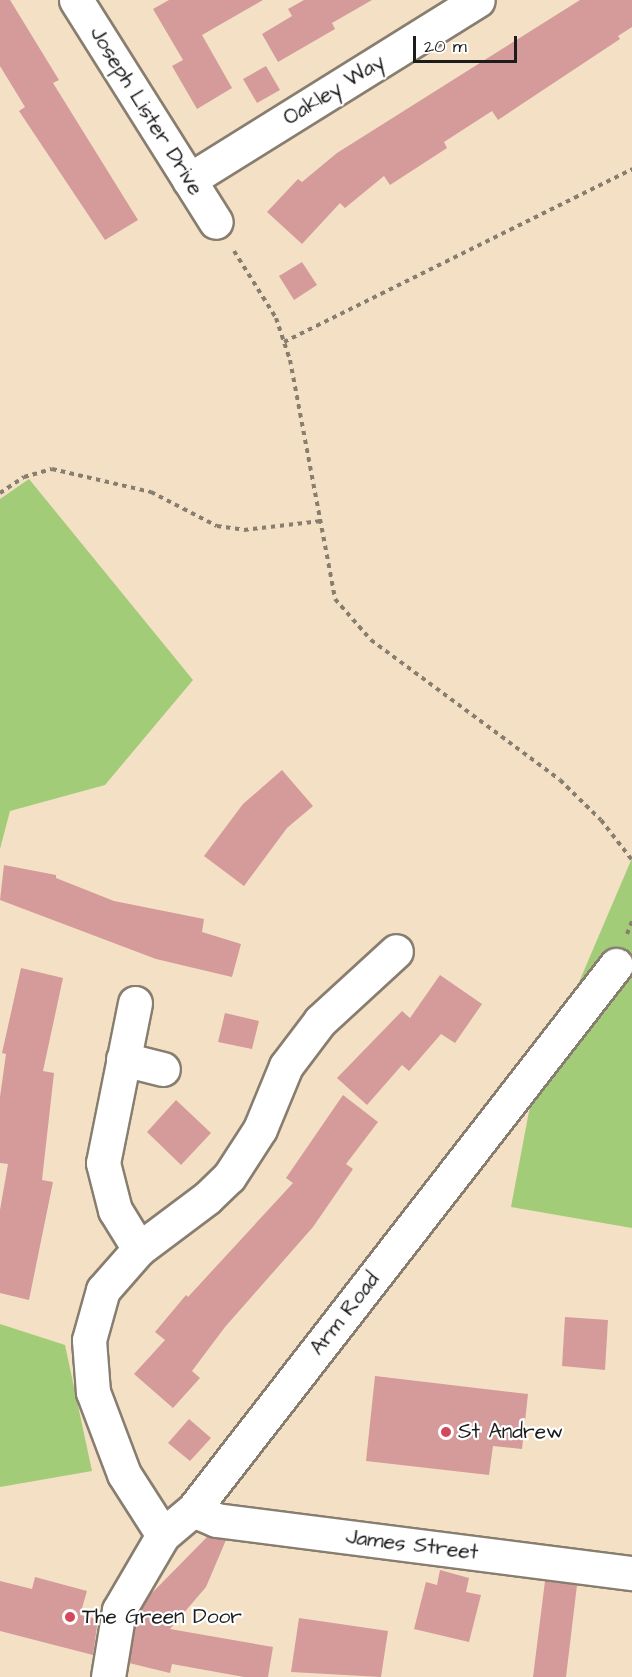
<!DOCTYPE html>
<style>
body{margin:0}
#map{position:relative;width:632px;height:1677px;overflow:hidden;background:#f4e0c5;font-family:"Architects Daughter",sans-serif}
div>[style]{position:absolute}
.green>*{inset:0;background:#a2cc78}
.building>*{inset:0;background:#d49b9a}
.path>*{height:4px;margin-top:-2px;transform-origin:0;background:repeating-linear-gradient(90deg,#887e70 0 4.5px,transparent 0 9px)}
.roads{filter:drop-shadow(2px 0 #887e70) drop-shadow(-2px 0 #887e70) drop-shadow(0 2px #887e70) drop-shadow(0 -2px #887e70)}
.minor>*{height:33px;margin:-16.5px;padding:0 16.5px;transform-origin:16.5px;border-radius:16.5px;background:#fff}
.dots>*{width:16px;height:16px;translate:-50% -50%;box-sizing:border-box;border:3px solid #fff;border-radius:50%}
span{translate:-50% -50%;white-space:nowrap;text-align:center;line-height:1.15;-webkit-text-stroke:4.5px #fff;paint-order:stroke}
.street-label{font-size:21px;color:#1c1c1c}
.poi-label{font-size:21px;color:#1c1c1c}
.left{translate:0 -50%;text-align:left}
.scale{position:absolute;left:413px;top:36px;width:104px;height:27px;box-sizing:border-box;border:3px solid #1c1c1c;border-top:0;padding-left:8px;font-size:18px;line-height:21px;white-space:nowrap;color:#1c1c1c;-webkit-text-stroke:4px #fff;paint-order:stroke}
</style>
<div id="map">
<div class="green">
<i style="clip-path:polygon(29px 479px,193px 680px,105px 785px,10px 811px,0 849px,0 499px)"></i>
<i style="clip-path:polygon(632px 858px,632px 1228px,511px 1207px,533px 1090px)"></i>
<i style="clip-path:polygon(0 1324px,65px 1345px,92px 1471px,0 1487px)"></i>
</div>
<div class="building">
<i style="clip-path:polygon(0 0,10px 0,59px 80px,53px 83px,138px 220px,105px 240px,19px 111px,25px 107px,0 66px)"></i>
<i style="clip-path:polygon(169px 0,263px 0,202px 35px,232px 88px,197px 109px,172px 66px,183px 60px,153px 9px)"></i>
<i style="clip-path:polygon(304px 0,372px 0,332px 23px,335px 29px,278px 62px,262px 34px,292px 16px,288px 9px)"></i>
<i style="clip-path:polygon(580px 0,632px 0,632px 27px,618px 36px,620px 39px,498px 120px,492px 111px,444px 142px,447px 148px,390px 185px,384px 176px,345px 208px,340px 203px,302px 244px,267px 212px,298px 179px,302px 182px,337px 153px)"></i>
<i style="clip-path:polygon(266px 66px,280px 90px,257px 103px,243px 79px)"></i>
<i style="clip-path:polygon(302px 262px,317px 285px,294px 300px,279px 276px)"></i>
<i style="clip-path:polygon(282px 770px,313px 806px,287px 828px,244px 886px,204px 856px,243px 804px)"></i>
<i style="clip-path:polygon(4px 865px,56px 875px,56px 878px,114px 901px,204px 919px,202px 932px,241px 944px,232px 977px,156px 959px,0 900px)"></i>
<i style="clip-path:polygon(21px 968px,63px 978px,43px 1071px,54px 1073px,42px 1180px,53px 1182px,29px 1300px,0 1293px,0 1210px,8px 1164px,0 1163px,0 1097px,6px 1054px,2px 1053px)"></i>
<i style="clip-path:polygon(440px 975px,482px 1004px,455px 1043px,441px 1034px,409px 1071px,402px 1065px,367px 1105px,337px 1078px,402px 1011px,410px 1018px)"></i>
<i style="clip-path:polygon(225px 1013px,259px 1021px,252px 1049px,218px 1042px)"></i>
<i style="clip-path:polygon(343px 1095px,378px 1122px,346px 1164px,353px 1169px,313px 1227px,225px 1327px,192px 1371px,200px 1378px,173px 1408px,134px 1374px,165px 1340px,155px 1332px,186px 1295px,188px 1297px,293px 1183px,286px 1178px)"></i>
<i style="clip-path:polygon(176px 1100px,211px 1133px,181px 1165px,147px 1132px)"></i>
<i style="clip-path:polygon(565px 1317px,608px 1320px,605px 1370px,562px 1366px)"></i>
<i style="clip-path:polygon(375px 1376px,528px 1394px,522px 1449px,493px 1446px,489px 1475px,366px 1461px)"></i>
<i style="clip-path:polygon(189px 1419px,211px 1438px,190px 1461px,168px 1443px)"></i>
<i style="clip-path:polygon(207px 1537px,226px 1540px,206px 1587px,170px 1629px,273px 1647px,268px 1677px,244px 1677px,172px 1664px,170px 1673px,129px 1663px,137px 1616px,150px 1595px)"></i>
<i style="clip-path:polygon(440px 1570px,469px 1578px,466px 1592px,481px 1595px,469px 1642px,414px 1629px,426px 1582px,437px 1585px)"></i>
<i style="clip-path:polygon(35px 1577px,87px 1591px,80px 1615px,98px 1619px,93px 1655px,0 1631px,0 1581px,32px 1589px)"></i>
<i style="clip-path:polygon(545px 1581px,577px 1585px,566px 1677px,533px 1677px)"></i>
<i style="clip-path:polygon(299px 1618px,388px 1631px,381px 1677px,291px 1672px)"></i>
</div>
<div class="path">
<i style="left:234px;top:251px;width:79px;rotate:57.9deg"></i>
<i style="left:276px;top:318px;width:44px;rotate:71.6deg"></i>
<i style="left:290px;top:360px;width:243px;rotate:79.3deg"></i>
<i style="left:335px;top:599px;width:55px;rotate:48.7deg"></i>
<i style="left:371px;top:640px;width:235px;rotate:36.5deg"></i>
<i style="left:560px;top:780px;width:57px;rotate:44.3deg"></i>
<i style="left:601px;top:820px;width:51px;rotate:52.2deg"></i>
<i style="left:284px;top:342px;width:389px;rotate:-26.4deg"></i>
<i style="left:0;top:493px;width:29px;rotate:-34deg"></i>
<i style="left:24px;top:477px;width:29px;rotate:-16deg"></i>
<i style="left:52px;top:469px;width:102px;rotate:13.1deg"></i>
<i style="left:151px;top:492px;width:74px;rotate:27.3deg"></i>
<i style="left:217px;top:526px;width:27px;rotate:8deg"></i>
<i style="left:244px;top:530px;width:78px;rotate:-6.7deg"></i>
<i style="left:627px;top:934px;width:14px;rotate:-69deg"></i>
</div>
<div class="roads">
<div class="minor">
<i style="left:76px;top:0;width:262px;rotate:57.8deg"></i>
<i style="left:189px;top:180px;width:340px;rotate:-31.9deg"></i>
<i style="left:135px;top:1003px;width:163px;rotate:101.3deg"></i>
<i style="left:103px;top:1163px;width:49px;rotate:75.7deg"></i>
<i style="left:115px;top:1210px;width:46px;rotate:58.4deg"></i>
<i style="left:123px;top:1059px;width:41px;rotate:14deg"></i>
<i style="left:193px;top:1510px;width:25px;rotate:23deg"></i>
<i style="left:216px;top:1520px;width:419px;rotate:7.3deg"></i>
<i style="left:163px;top:1535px;width:72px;rotate:-122.6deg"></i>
<i style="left:124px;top:1474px;width:88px;rotate:-110.7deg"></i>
<i style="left:93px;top:1392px;width:52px;rotate:-94.4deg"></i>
<i style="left:89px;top:1340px;width:52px;rotate:-74.4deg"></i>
<i style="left:103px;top:1290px;width:55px;rotate:-48.7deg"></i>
<i style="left:139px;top:1249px;width:85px;rotate:-36.9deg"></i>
<i style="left:207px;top:1198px;width:30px;rotate:-44deg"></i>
<i style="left:229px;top:1177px;width:57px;rotate:-57.1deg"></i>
<i style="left:260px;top:1129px;width:68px;rotate:-67.6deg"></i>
<i style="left:286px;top:1066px;width:56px;rotate:-52.9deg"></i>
<i style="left:320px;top:1021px;width:103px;rotate:-42.6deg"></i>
<i style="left:108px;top:1677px;width:68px;rotate:-80.7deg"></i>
<i style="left:119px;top:1610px;width:87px;rotate:-59.6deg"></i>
<i style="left:163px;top:1535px;width:39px;rotate:-40deg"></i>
<i style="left:193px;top:1510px;width:690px;rotate:-52.18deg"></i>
</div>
</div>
<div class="dots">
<i style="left:446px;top:1432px;background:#d1495b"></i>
<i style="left:70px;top:1617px;background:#d1495b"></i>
</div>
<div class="street-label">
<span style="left:334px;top:90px;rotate:-32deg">Oakley Way</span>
<span style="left:146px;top:111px;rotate:58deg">Joseph Lister Drive</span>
<span style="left:345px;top:1314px;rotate:-52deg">Arm Road</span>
<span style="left:412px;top:1545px;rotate:7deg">James Street</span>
</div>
<div class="poi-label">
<span class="left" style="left:458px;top:1432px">St Andrew</span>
<span class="left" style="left:82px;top:1617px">The Green Door</span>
</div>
<div class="scale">20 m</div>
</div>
